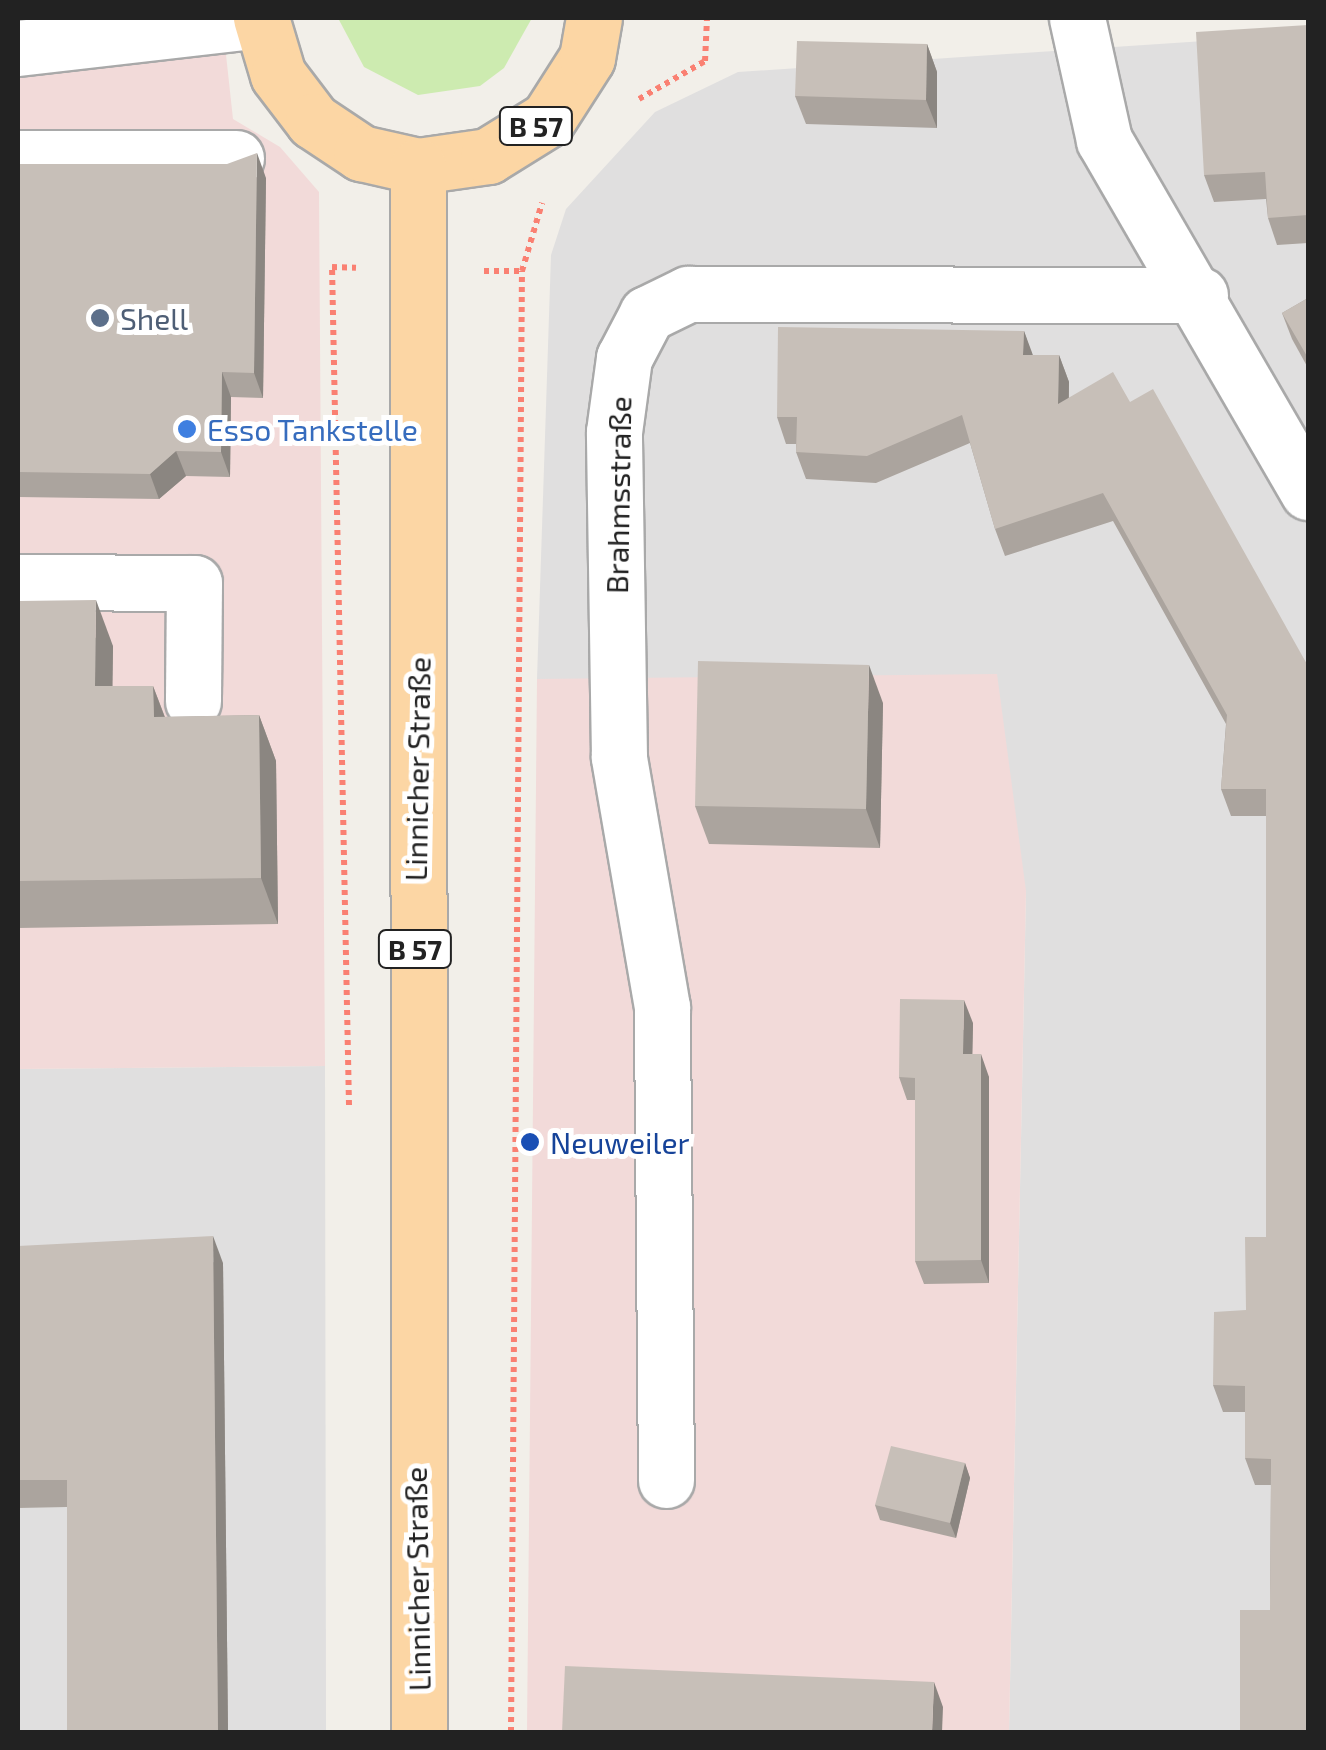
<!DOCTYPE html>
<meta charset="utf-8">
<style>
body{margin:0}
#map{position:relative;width:1326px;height:1750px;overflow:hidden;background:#f2efe9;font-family:"Exo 2",sans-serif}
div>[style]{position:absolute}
.residential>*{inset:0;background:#e0dfdf}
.commercial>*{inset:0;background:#f2dad9}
.grass>*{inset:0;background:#cdebb0}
.path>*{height:6px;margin-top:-3px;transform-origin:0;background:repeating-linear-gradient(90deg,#fa8072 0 5px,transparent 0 10px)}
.roads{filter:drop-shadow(2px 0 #a9a9a9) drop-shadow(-2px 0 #a9a9a9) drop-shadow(0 2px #a9a9a9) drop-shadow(0 -2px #a9a9a9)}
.minor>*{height:55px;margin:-27.5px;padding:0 27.5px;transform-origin:27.5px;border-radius:27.5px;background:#fff}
.major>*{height:55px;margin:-27.5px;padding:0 27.5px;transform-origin:27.5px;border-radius:27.5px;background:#fcd6a4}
.wall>*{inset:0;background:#aba49e}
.shaded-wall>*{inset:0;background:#8b8681}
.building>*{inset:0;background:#c7bfb8}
.dots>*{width:28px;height:28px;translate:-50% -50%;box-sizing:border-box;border:5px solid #fff;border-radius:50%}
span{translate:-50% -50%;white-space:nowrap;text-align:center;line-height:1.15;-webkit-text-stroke:10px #fff;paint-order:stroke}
.shield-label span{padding:2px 8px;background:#fff;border:2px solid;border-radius:8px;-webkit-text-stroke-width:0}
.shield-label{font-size:28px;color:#222;font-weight:700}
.service-label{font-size:30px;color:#4e5e75}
.left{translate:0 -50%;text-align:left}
.shop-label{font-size:30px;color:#366cbe}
.street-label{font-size:30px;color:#222}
.transit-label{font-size:30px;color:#164399}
.frame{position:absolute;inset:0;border:20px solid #222;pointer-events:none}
</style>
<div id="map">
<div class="residential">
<i style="clip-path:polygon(1308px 34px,1308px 1732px,1009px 1732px,1026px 891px,537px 679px,551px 255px,566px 209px,655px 112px,738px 72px)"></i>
<i style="clip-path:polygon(325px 1066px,326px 1732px,18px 1732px,18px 1069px)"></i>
</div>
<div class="commercial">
<i style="clip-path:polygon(18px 18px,222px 18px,233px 119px,280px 147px,319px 192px,325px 1066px,18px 1069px)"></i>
<i style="clip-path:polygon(997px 674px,1026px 891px,1009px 1732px,527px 1732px,537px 679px)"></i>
</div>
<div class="grass">
<i style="clip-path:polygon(338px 18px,532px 18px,504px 68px,480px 86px,418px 95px,364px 67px)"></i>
</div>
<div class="path">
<i style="left:639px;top:99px;width:76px;rotate:-29.9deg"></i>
<i style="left:705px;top:61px;width:43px;rotate:-87.3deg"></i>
<i style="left:484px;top:271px;width:38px"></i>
<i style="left:349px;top:1105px;width:838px;rotate:-91.16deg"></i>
<i style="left:332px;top:267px;width:24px;rotate:2deg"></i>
<i style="left:511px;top:1732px;width:1461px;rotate:-89.57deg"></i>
<i style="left:522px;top:271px;width:71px;rotate:-73.6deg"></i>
</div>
<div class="roads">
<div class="minor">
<i style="left:1077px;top:18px;width:125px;rotate:77.5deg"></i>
<i style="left:1104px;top:140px;width:407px;rotate:59.9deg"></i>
<i style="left:18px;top:48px;width:245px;rotate:-6.6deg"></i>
<i style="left:18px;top:158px;width:218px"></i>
<i style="left:18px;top:582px;width:176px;rotate:0.3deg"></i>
<i style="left:194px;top:583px;width:118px;rotate:90.5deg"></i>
<i style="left:666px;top:1480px;width:473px;rotate:-90.5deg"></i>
<i style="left:662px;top:1007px;width:254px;rotate:-99.8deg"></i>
<i style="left:619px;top:757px;width:325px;rotate:-90.9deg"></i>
<i style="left:614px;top:432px;width:75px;rotate:-82.3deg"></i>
<i style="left:624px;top:358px;width:50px;rotate:-62.4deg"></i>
<i style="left:647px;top:314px;width:46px;rotate:-26deg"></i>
<i style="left:688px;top:294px;width:512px;rotate:0.11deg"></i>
</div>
<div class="major">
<i style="left:261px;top:18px;width:59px;rotate:73.4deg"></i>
<i style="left:278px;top:75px;width:58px;rotate:52.7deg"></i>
<i style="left:313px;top:121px;width:58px;rotate:33.7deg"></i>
<i style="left:361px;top:153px;width:58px;rotate:12.8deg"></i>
<i style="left:418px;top:166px;width:71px;rotate:-8.1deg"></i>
<i style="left:488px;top:156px;width:70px;rotate:-31.7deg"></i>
<i style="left:548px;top:119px;width:72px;rotate:-57.4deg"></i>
<i style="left:587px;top:58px;width:41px;rotate:-80.1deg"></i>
<i style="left:418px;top:166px;width:1566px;rotate:89.96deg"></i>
</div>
</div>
<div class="wall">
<i style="clip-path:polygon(1308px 25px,1308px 243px,1277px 245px,1268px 218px,1266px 199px,1214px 202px,1204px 175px)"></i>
<i style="clip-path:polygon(927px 44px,937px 72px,937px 128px,806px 124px,795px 96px)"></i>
<i style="clip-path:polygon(18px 164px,266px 178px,263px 398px,231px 397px,230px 477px,186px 476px,159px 499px,18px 497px)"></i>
<i style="clip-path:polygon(1308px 298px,1308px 368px,1292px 339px,1282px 313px)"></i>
<i style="clip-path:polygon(1024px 331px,1032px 355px,1059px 355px,1069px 382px,1069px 398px,1130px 402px,1308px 666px,1270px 1610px,1271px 1485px,1255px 1485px,1245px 1458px,1245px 1412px,1223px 1412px,1213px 1385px,1246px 1310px,1266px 1237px,1266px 816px,1231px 816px,1221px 789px,1226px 724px,1113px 521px,1005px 556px,995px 529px,970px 443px,876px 483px,806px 479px,796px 452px,796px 444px,786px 444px,777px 417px)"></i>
<i style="clip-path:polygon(18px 601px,113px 646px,112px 686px,153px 686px,165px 717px,259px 715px,276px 761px,278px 924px,18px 928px)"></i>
<i style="clip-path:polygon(883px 703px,880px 848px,709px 844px,695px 806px)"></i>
<i style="clip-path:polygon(973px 1023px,972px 1054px,989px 1077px,989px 1283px,924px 1284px,915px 1261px,915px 1100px,907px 1100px,899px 1077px)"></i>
<i style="clip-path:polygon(18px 1246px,223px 1263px,228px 1732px,67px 1732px,67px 1507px,18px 1508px)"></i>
<i style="clip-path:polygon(965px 1463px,970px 1478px,956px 1538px,880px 1520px,875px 1505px)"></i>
</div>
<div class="shaded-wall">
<i style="clip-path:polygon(927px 44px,937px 72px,937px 128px,926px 100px)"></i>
<i style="clip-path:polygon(257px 153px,266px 178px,263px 398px,254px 373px)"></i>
<i style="clip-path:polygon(1024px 331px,1034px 358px,1023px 355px)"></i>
<i style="clip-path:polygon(1059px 355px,1069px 382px,1068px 431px,1058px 404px)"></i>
<i style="clip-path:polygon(222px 372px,231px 397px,230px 477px,221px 452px)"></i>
<i style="clip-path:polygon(176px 451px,186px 476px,159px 499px,150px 474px)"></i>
<i style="clip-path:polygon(96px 600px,113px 646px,112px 732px,95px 686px)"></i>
<i style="clip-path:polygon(869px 665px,883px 703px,880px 848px,866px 809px)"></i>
<i style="clip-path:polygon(153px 686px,170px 731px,154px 717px)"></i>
<i style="clip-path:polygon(259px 715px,276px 761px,278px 924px,261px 878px)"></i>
<i style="clip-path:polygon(964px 1000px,973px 1023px,972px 1077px,963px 1054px)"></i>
<i style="clip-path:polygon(981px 1054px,989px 1077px,989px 1283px,981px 1260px)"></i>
<i style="clip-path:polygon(213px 1236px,223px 1263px,228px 1732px,218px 1732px)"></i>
<i style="clip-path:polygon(965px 1463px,970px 1478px,956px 1538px,950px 1523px)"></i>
<i style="clip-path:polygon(934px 1682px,943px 1707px,942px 1732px,932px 1732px)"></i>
</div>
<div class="building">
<i style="clip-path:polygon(1308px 25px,1308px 215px,1268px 218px,1265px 172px,1204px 175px,1196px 32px)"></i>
<i style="clip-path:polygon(797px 41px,927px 44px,926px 100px,795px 96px)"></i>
<i style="clip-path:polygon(257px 153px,254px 373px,222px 372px,221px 452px,176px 451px,150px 474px,18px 472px,18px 164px,227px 164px)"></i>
<i style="clip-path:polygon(1308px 298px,1308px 358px,1282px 313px)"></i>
<i style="clip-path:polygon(778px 327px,1024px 331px,1023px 355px,1059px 355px,1058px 404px,1113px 372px,1130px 402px,1153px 389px,1308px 666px,1308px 1732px,1240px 1732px,1240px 1610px,1270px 1610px,1271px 1459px,1245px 1458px,1245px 1386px,1213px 1385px,1214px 1312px,1246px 1310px,1245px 1237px,1266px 1237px,1266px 789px,1221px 789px,1227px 715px,1103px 493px,995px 529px,962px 415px,867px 456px,796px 452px,797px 417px,777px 417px)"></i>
<i style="clip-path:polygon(96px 600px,95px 686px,153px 686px,154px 717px,259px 715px,261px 878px,18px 881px,18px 601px)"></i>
<i style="clip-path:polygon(698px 661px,869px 665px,866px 809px,695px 806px)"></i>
<i style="clip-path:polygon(900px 999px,964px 1000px,963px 1054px,981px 1054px,981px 1260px,915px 1261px,915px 1078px,899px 1077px)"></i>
<i style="clip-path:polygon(213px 1236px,218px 1732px,67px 1732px,67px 1480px,18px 1480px,18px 1246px)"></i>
<i style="clip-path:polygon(891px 1446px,965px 1463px,950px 1523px,875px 1505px)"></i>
<i style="clip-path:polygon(565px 1666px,934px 1682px,932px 1732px,562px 1732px)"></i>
</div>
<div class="dots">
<i style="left:100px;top:318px;background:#5c6f8a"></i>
<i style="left:187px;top:429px;background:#3f7fe0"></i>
<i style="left:530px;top:1142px;background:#1a4fb4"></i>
</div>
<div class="shield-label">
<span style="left:536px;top:126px">B 57</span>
<span style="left:415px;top:949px">B 57</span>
</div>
<div class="service-label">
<span class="left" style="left:120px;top:318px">Shell</span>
</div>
<div class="shop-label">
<span class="left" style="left:207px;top:429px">Esso Tankstelle</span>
</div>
<div class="street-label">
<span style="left:618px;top:495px;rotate:-89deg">Brahmsstraße</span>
<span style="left:417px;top:769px;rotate:-89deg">Linnicher Straße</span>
<span style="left:417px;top:1579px;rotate:-91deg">Linnicher Straße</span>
</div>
<div class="transit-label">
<span class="left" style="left:550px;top:1142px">Neuweiler</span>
</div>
<div class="frame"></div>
</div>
